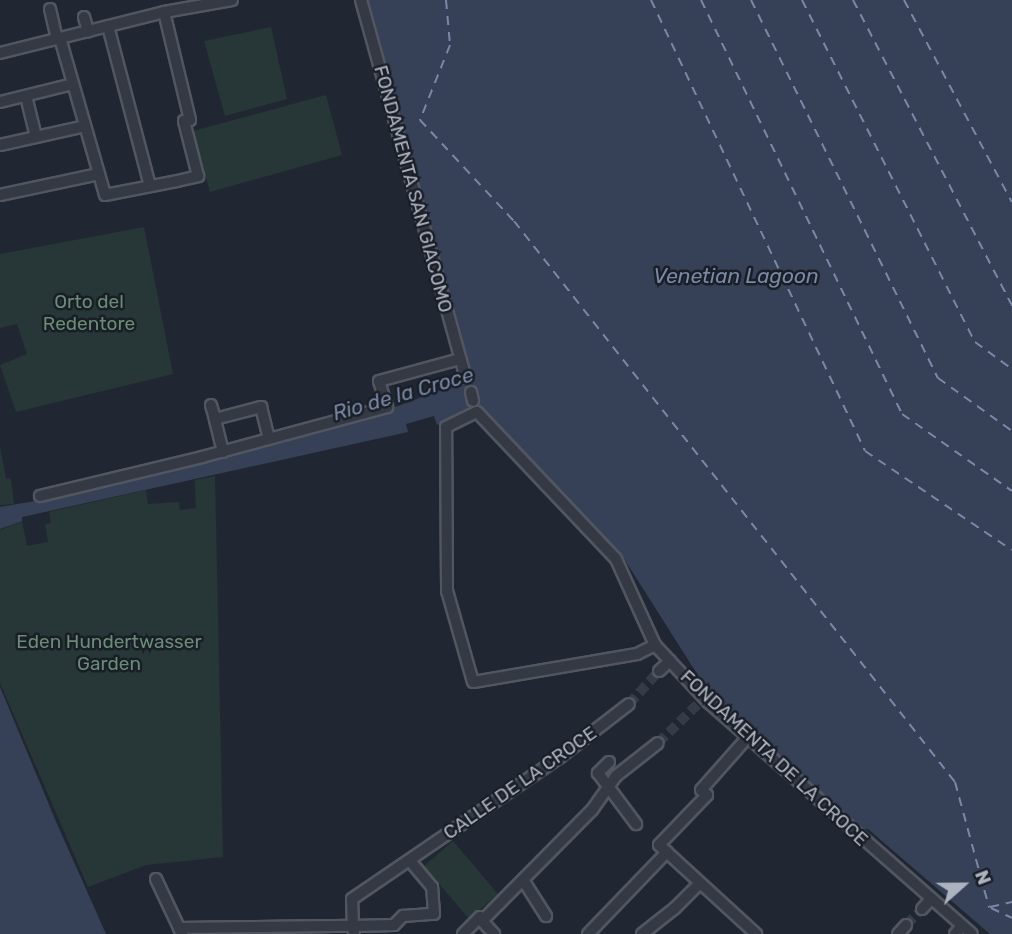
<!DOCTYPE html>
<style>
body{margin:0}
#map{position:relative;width:1012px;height:934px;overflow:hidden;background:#212732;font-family:Rubik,sans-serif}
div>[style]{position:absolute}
.green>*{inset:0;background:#273637}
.water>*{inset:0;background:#364158}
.ferry>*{height:2px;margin-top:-1px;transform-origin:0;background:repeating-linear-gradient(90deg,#7988a6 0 9px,transparent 0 16px)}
.pedestrian-tunnel>*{height:10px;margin-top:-5px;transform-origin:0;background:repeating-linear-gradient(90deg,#363c47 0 10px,transparent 0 15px)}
.roads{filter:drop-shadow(2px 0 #515661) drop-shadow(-2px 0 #515661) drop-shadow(0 2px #515661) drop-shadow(0 -2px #515661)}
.pedestrian>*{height:10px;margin:-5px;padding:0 5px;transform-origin:5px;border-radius:5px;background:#343943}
span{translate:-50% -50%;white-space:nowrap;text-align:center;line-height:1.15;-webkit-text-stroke:5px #191e27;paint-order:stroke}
.street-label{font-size:19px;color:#aeb3c0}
.park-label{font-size:19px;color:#698d74}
.water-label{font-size:21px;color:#7988a6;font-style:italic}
.north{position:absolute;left:928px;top:850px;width:70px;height:70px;-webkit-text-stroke:5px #191e27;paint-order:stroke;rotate:69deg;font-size:19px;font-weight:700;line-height:28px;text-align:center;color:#aeb3c0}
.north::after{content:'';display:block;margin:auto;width:24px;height:32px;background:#aeb3c0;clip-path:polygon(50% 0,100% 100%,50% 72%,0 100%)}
</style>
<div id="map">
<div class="green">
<i style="clip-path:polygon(271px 27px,287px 99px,225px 116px,204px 41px)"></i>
<i style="clip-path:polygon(326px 95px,342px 155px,210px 192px,193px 131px)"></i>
<i style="clip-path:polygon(144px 227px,173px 374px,16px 412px,0 365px,27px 354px,17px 324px,0 328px,0 254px)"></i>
<i style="clip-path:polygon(0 447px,6px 478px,11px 479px,14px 504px,0 505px)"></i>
<i style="clip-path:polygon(215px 476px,223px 857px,146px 865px,88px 887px,0 683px,0 530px,22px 521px,27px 546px,48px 542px,45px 524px,51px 523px,49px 512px,146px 490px,148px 504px,179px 502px,180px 510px,196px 508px,195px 480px)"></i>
<i style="clip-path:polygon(453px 841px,498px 894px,469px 919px,424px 866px)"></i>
</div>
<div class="water">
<i style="clip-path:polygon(366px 0,1012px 0,1012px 934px,990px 934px,868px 829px,860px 830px,713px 699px,621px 554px,482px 407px,450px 420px,444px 426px,443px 422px,437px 425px,434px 416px,406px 424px,408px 432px,22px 517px,22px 521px,0 529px,0 507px,53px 498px,154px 474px,395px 407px,473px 378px,426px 228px,425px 212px)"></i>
<i style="clip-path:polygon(0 687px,57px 824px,106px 934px,0 934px)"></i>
</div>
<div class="ferry">
<i style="left:446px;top:0;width:45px;rotate:84.9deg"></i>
<i style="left:450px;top:45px;width:81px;rotate:111.8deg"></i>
<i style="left:420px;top:120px;width:138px;rotate:47.1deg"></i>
<i style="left:514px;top:221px;width:714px;rotate:51.83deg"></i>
<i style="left:955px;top:782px;width:130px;rotate:74.8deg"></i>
<i style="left:651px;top:0;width:499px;rotate:64.6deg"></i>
<i style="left:865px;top:451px;width:177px;rotate:34deg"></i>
<i style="left:701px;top:0;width:460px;rotate:64.1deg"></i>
<i style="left:902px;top:414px;width:134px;rotate:35deg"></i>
<i style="left:751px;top:0;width:422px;rotate:63.7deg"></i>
<i style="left:938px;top:378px;width:91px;rotate:35.6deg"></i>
<i style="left:802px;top:0;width:383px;rotate:63.2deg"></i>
<i style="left:975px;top:342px;width:46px;rotate:36.1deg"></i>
<i style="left:853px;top:0;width:345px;rotate:62.5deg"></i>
<i style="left:904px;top:0;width:229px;rotate:61.9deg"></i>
<i style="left:990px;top:907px;width:23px;rotate:-13deg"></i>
<i style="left:991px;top:908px;width:23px;rotate:25deg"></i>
</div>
<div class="pedestrian-tunnel">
<i style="left:629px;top:704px;width:45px;rotate:-47.7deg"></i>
<i style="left:658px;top:743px;width:56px;rotate:-44.3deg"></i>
<i style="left:906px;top:925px;width:23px;rotate:-45deg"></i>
</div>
<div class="roads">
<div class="pedestrian">
<i style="left:361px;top:0;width:392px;rotate:74.5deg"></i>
<i style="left:50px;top:9px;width:31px;rotate:77deg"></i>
<i style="left:84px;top:17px;width:15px;rotate:74deg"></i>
<i style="left:108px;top:26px;width:165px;rotate:75.3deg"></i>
<i style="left:60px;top:38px;width:163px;rotate:74deg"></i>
<i style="left:105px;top:195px;width:73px;rotate:-11deg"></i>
<i style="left:177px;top:181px;width:22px;rotate:-13deg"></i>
<i style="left:198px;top:176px;width:57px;rotate:-104.3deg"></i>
<i style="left:184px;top:121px;width:6px;rotate:-9deg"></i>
<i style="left:190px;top:120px;width:111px;rotate:-103.5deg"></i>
<i style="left:0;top:53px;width:169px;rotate:-14deg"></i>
<i style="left:164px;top:12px;width:69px;rotate:-10deg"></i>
<i style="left:26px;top:96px;width:42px;rotate:76.3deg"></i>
<i style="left:0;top:102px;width:75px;rotate:-13.9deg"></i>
<i style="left:0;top:145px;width:87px;rotate:-12.6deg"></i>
<i style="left:0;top:195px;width:101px;rotate:-12deg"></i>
<i style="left:471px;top:392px;width:9px;rotate:77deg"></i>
<i style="left:211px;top:405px;width:15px;rotate:74deg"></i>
<i style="left:223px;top:452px;width:34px;rotate:-104deg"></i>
<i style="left:215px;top:419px;width:48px;rotate:-14.6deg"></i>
<i style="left:261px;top:407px;width:33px;rotate:76deg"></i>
<i style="left:40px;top:496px;width:167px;rotate:-13.5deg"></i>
<i style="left:202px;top:457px;width:192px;rotate:-15.1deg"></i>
<i style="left:387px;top:407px;width:27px;rotate:-107deg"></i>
<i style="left:379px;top:381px;width:84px;rotate:-15.2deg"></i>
<i style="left:655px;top:645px;width:20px;rotate:153deg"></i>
<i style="left:637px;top:654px;width:166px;rotate:170.3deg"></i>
<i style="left:473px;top:682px;width:95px;rotate:-105.9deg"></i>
<i style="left:447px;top:591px;width:164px;rotate:-90.3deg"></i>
<i style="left:446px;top:427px;width:34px;rotate:-26deg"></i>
<i style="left:477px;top:412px;width:202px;rotate:46.6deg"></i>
<i style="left:616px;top:559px;width:94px;rotate:65.6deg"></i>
<i style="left:655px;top:645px;width:78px;rotate:47.1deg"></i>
<i style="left:708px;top:702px;width:351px;rotate:41.3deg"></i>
<i style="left:659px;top:671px;width:15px;rotate:-42deg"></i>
<i style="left:747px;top:738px;width:69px;rotate:131.5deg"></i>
<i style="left:701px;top:790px;width:8px;rotate:40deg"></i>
<i style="left:707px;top:795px;width:69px;rotate:133.8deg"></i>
<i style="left:659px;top:845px;width:132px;rotate:42.5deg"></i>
<i style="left:609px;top:762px;width:16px;rotate:135deg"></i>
<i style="left:598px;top:773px;width:64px;rotate:53.3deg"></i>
<i style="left:156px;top:879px;width:61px;rotate:64.7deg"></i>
<i style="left:523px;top:880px;width:43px;rotate:57.4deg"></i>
<i style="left:922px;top:909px;width:13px;rotate:-48deg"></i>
<i style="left:482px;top:921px;width:18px;rotate:47deg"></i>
<i style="left:179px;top:928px;width:174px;rotate:-0.7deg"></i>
<i style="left:353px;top:926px;width:27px;rotate:-92deg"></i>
<i style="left:352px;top:899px;width:250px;rotate:-34.3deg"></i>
<i style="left:559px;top:758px;width:88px;rotate:-37.6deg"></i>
<i style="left:354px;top:934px;width:8px;rotate:-97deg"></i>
<i style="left:353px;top:926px;width:41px;rotate:-1.4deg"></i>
<i style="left:394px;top:925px;width:13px;rotate:-45deg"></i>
<i style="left:403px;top:916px;width:31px;rotate:-4deg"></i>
<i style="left:434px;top:914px;width:27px;rotate:-94deg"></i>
<i style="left:432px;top:887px;width:35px;rotate:-130deg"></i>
<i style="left:463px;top:934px;width:24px;rotate:-45deg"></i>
<i style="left:480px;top:917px;width:4px;rotate:63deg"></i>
<i style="left:482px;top:921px;width:156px;rotate:-45.3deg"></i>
<i style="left:592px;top:810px;width:42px;rotate:-54.8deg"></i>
<i style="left:616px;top:776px;width:53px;rotate:-38.2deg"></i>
<i style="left:588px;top:934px;width:114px;rotate:-46.1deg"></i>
<i style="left:642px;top:934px;width:42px;rotate:-38.2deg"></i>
<i style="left:675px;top:908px;width:35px;rotate:-45deg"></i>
<i style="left:898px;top:934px;width:12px;rotate:-48deg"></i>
<i style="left:955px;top:934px;width:11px;rotate:-49deg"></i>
</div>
</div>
<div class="street-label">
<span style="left:413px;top:189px;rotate:75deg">FONDAMENTA SAN GIACOMO</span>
<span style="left:774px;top:758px;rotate:43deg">FONDAMENTA DE LA CROCE</span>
<span style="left:520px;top:783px;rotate:-35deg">CALLE DE LA CROCE</span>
</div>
<div class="park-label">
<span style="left:89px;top:313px">Orto del<br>Redentore</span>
<span style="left:109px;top:653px">Eden Hundertwasser<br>Garden</span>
</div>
<div class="water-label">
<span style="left:736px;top:276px">Venetian Lagoon</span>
<span style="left:403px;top:394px;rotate:-16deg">Rio de la Croce</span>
</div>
<div class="north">N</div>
</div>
